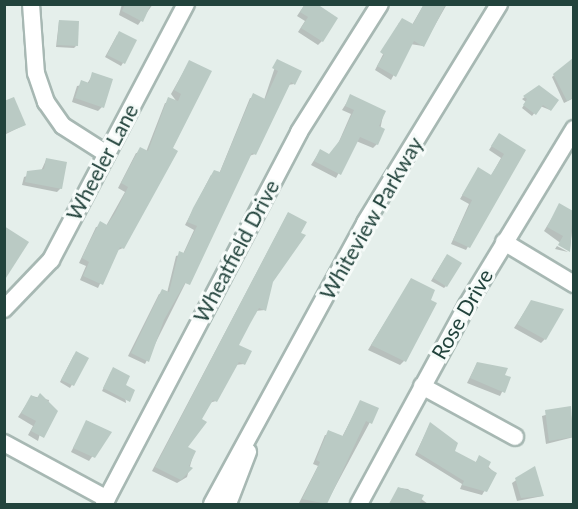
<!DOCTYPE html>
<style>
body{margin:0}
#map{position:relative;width:578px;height:509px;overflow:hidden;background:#e5efeb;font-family:Lato,sans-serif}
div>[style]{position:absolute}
.shadow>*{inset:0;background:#0003}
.building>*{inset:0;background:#bacac4}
.roads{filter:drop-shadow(2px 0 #a7b8b3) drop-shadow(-2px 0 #a7b8b3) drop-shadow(0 2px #a7b8b3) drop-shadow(0 -2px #a7b8b3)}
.minor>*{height:16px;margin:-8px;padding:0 8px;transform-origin:8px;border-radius:8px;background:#fff}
span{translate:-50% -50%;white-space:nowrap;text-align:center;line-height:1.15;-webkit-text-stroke:6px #f6fbf9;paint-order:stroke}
.street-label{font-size:21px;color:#22433c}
.frame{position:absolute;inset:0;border:6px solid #22433c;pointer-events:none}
</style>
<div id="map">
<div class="shadow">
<i style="clip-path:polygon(122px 4px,153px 4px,138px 25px,119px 15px)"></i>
<i style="clip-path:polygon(305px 4px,322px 41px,318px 45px,298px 32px,305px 21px,297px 16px)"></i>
<i style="clip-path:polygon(424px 4px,447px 4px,423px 46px,410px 44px,391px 80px,375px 70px,399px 23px,412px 25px)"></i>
<i style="clip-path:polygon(59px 21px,76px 46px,74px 48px,56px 47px)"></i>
<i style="clip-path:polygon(117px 35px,123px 63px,121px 66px,105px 57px)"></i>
<i style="clip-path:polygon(277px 61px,294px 84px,288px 85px,255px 154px,249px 156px,145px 364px,128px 356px,159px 294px,167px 293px,176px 256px,183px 254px,194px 230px,185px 225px,211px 175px,219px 174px,250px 98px,264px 100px)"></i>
<i style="clip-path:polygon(572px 61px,574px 98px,564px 103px,552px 77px)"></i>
<i style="clip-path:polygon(189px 62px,210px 72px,123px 248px,116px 251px,98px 288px,80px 280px,86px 266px,79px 263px,96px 227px,106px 226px,125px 192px,118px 188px,136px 153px,146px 152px,165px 103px,177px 102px,171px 94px)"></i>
<i style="clip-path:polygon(93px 74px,102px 107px,98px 111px,72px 102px,77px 86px,87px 84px)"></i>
<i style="clip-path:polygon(539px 87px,550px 110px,540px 106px,532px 116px,522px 108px,526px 102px,522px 99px)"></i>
<i style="clip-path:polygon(351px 96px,384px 111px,377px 144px,373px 148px,356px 141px,336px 178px,311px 165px,320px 151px,329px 155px,337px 146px,351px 114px,342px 110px)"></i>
<i style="clip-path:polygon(4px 103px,24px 125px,4px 135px)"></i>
<i style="clip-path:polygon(496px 139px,524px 150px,466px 250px,451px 244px,469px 204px,460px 199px,478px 169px,491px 176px,501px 158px,489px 150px)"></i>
<i style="clip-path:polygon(46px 160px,61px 188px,57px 192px,22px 185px,24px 177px,41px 171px)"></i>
<i style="clip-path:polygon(560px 205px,574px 212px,570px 250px,544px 231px)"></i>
<i style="clip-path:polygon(288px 213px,265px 310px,255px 311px,237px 346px,244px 364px,235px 365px,216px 401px,209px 403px,186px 448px,194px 452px,187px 477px,177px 483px,152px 471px)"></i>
<i style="clip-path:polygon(557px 246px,568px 252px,555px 249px)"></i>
<i style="clip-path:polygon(445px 258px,446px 286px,444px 288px,431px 281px)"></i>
<i style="clip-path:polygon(411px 280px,404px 361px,400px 365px,368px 350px)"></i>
<i style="clip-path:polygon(531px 302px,545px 339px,541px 343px,514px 328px)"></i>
<i style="clip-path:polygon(74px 355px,87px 359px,70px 388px,60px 382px)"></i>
<i style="clip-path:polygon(477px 363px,509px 378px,500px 396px,467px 383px)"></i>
<i style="clip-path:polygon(111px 372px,124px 386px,126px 403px,102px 391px)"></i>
<i style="clip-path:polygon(32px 396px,49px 400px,38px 441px,28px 435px,33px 426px,18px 417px)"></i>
<i style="clip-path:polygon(360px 402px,377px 409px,326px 504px,299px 503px,318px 466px,313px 464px,325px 435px,342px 437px)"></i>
<i style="clip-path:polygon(570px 408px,574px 437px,546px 444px,542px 416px)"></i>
<i style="clip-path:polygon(87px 421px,110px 432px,89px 461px,71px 452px)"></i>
<i style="clip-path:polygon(430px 424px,453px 451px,475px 463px,479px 458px,495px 473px,482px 495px,460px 489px,462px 484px,415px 455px)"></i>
<i style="clip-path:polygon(534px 468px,543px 496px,517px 501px,512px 483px)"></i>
<i style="clip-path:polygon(399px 488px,408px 489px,428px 504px,389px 504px)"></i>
</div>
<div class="building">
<i style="clip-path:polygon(125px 4px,151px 4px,143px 22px,122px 11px)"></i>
<i style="clip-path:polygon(305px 4px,317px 4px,338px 18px,323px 42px,301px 28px,308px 17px,300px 12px)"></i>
<i style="clip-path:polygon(424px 4px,446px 4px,424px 47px,414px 41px,396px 77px,377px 66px,384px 55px,380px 52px,402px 18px,413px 24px)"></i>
<i style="clip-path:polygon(59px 20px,79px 21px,78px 46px,57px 45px)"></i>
<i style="clip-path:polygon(119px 31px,137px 40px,125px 64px,107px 55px)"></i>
<i style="clip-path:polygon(573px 58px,573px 98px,567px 101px,553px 74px)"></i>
<i style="clip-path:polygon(277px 59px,302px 71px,295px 85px,291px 82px,256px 155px,252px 153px,190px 285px,185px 283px,164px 320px,149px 362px,131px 353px,162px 289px,169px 292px,179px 251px,184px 253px,197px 226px,187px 222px,193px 208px,214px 170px,220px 172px,253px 93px,265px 99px,278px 71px,272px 68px)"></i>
<i style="clip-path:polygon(189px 60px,212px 71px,173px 148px,178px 151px,124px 249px,120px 247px,103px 285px,83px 276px,89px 262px,82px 258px,86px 249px,100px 221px,107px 225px,115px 213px,128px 187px,121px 183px,140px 147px,148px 151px,168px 97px,178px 101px,181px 94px,174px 90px)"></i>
<i style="clip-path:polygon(92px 72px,113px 79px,104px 108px,75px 98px,81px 80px,89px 83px)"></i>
<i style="clip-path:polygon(539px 85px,559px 100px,551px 111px,543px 105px,536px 115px,523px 105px,527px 99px,523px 96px)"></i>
<i style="clip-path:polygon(350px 94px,386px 111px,379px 126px,385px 129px,378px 145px,360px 137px,341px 175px,314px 161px,320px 149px,329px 154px,340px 140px,354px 110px,345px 106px)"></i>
<i style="clip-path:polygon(14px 97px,26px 125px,4px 134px,4px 101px)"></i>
<i style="clip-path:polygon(499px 133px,526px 150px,470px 248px,453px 240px,472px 200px,462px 195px,478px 167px,491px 175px,504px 154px,491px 146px)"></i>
<i style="clip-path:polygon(46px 158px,67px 162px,62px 189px,25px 182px,27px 171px,44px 169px)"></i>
<i style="clip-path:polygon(559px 203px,573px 211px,570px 252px,558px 245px,563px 236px,547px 227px)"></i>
<i style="clip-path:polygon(288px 212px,307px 222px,301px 233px,306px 235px,273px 282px,266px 311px,259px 308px,250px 324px,239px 345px,252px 351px,245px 365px,239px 362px,217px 402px,213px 400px,202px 419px,207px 422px,188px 447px,196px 451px,189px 466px,193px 468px,181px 480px,155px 467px)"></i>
<i style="clip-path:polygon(4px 226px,29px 242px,4px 281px)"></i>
<i style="clip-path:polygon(447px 254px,462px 263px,447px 287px,433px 278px)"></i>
<i style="clip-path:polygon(411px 278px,435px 290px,431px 300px,437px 303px,406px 362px,371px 345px)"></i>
<i style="clip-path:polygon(531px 300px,564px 309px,546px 340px,517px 324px)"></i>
<i style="clip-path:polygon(76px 351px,89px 358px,74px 386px,61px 380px)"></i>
<i style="clip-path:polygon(477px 362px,508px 368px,505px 375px,511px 377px,505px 393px,470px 378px)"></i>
<i style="clip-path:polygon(113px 367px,130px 376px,126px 385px,135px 390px,130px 402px,103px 388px)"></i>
<i style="clip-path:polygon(40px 393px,58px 411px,44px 438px,31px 431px,36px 421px,21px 413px,31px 395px,37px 398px)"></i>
<i style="clip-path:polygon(360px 400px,379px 408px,372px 424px,366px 421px,327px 504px,302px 499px,320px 462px,316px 460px,328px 430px,343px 436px)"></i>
<i style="clip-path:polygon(571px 406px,573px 437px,549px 441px,545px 410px)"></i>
<i style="clip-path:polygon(86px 420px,112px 432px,95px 458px,73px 448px)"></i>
<i style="clip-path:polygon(430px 422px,458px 443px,455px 451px,476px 462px,479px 455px,491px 462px,488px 468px,497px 473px,487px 492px,462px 485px,464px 481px,417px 452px)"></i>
<i style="clip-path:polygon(535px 466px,544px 496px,521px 498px,515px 478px)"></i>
<i style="clip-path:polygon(398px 487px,424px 495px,419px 504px,389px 504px)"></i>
</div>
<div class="roads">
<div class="minor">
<i style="left:31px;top:4px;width:69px;rotate:85.9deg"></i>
<i style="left:36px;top:73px;width:31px;rotate:71deg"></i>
<i style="left:46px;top:102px;width:29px;rotate:55deg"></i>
<i style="left:63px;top:126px;width:52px;rotate:32.5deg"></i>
<i style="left:504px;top:242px;width:82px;rotate:31deg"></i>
<i style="left:4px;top:309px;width:68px;rotate:-46.2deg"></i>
<i style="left:51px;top:260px;width:289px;rotate:-62.2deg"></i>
<i style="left:422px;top:386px;width:106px;rotate:28.7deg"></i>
<i style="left:4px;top:443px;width:117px;rotate:28.5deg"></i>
<i style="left:104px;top:504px;width:420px;rotate:-62.3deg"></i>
<i style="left:299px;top:132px;width:151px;rotate:-57.7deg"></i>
<i style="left:212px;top:504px;width:320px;rotate:-61.4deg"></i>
<i style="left:365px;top:223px;width:257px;rotate:-58.5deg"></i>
<i style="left:228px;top:504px;width:56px;rotate:-69deg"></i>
<i style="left:359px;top:504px;width:226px;rotate:-61.5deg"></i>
<i style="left:467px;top:305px;width:206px;rotate:-58.7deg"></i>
</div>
</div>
<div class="street-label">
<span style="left:102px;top:162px;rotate:-62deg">Wheeler Lane</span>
<span style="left:371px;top:218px;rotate:-60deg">Whiteview Parkway</span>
<span style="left:236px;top:251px;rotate:-62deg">Wheatfield Drive</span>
<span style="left:462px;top:314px;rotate:-60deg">Rose Drive</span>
</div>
<div class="frame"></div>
</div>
